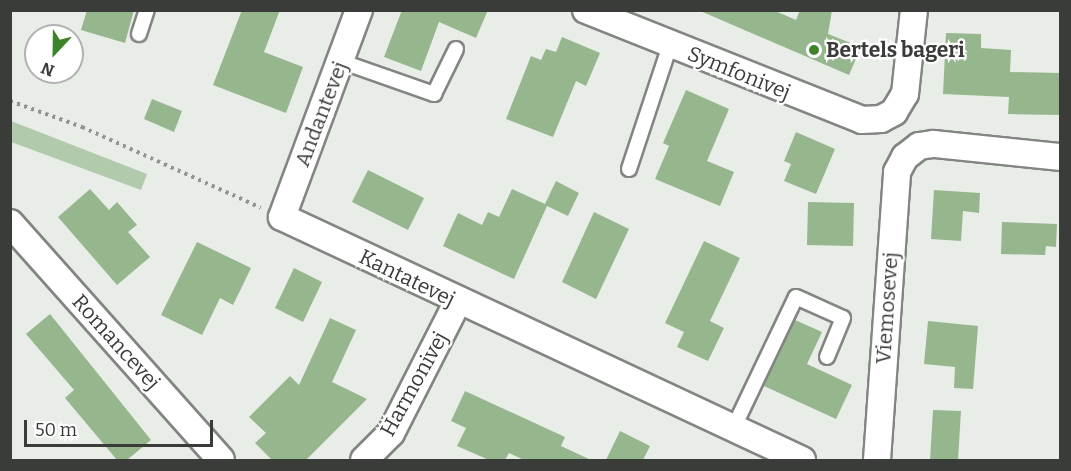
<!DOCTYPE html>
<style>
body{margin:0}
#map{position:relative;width:1071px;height:471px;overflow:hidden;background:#e9ede8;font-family:Bitter,serif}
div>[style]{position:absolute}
.green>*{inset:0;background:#b2caac}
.building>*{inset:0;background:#96b68e}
.path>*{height:4px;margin-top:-2px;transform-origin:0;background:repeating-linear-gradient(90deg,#919490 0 3px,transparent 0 7.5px)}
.roads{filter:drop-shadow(2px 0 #828581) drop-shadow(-2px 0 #828581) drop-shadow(0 2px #828581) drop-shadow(0 -2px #828581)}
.service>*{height:14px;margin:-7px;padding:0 7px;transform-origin:7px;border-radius:7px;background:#fff}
.minor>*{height:26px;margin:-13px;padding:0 13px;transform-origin:13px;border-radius:13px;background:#fff}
.dots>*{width:16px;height:16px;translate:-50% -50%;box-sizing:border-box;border:3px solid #fff;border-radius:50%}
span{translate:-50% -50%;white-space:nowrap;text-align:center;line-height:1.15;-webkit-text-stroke:4.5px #fff;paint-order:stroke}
.poi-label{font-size:21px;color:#3a3c3a;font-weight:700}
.left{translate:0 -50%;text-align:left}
.street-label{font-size:21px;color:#3a3c3a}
.frame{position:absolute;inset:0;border:12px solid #3a3c3a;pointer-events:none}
.north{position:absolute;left:24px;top:24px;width:60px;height:60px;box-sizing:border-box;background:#fff;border:2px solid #b0b1b0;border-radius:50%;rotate:202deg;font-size:16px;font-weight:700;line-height:24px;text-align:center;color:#3a3c3a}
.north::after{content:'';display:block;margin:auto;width:21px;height:27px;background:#3d8329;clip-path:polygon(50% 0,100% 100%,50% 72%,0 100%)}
.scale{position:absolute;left:24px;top:420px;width:189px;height:27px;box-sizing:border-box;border:3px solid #3a3c3a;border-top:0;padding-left:8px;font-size:18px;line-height:21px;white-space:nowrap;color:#3a3c3a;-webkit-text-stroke:4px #fff;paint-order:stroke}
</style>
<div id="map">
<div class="green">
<i style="clip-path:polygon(11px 121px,147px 174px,141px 190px,11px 142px)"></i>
</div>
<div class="building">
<i style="clip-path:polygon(87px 10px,134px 10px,125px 43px,81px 30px)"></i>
<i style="clip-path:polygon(242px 10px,280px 10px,264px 52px,303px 67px,286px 113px,213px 85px)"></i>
<i style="clip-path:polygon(402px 10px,488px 10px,476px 38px,439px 22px,421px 71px,384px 57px)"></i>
<i style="clip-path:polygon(698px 10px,773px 10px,796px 20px,800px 10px,832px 10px,828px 34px,861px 47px,849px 75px)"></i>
<i style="clip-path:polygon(946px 33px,981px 34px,981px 48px,1011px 50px,1010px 72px,1060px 73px,1059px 115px,1008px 114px,1009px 97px,943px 94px)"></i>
<i style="clip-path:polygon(562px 37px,600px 53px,586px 86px,576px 81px,553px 137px,506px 119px,531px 56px,541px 60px,546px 49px,556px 52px)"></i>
<i style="clip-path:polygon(686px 90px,729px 109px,707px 161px,734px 172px,720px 206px,655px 179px,669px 146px,663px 143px)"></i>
<i style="clip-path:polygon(152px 99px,182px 111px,174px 132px,144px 119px)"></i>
<i style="clip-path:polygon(796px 132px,835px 149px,816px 194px,784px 181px,791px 164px,784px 161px)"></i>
<i style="clip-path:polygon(368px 170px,424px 198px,408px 230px,352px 202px)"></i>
<i style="clip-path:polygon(556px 181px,579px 193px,568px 216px,547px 206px,514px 279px,443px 246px,458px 213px,482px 225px,488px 212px,499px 217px,512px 189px,545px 204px)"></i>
<i style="clip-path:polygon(90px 189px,109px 210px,117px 202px,137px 225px,128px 232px,150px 257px,117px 285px,58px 217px)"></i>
<i style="clip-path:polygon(934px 190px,980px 193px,979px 213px,963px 211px,961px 241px,931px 239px)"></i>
<i style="clip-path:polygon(808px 202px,854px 203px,853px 246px,807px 245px)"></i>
<i style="clip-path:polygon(594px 212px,629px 229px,596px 299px,562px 282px)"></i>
<i style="clip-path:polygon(1002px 222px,1057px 224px,1056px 247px,1046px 246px,1045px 255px,1001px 254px)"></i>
<i style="clip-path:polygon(704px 241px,740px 258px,710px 321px,724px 328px,708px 361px,677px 347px,684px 332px,665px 323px)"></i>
<i style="clip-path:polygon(197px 242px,251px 268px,233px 305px,220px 298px,202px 335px,161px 315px)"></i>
<i style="clip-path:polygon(294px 268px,322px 282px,303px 322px,275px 308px)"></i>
<i style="clip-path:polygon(50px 314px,151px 440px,127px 460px,117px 460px,65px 398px,74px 390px,26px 334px)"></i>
<i style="clip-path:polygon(330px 318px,356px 330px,332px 382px,367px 399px,306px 460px,272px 460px,255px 443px,266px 433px,249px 417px,290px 376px,299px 385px)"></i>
<i style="clip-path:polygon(795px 320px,822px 332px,807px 364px,852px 385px,836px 419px,764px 386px)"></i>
<i style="clip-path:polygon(928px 321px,978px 326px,973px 389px,954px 388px,955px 367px,924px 364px)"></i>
<i style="clip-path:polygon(465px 391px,565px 437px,561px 446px,591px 460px,524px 460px,509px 453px,505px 460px,489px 460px,457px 446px,466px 428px,451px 421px)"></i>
<i style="clip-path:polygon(933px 410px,961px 411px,958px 460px,930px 460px)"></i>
<i style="clip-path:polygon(620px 431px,650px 446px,643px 460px,606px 460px)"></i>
</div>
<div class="path">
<i style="left:10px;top:101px;width:77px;rotate:19.9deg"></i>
<i style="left:82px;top:127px;width:196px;rotate:24.3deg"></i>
</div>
<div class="roads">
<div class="service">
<i style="left:139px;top:34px;width:25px;rotate:-72deg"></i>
<i style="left:340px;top:61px;width:100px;rotate:19.3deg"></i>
<i style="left:434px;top:94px;width:50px;rotate:-63.9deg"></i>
<i style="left:629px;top:169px;width:131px;rotate:-71.7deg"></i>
<i style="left:733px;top:429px;width:146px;rotate:-64.5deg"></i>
<i style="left:796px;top:297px;width:51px;rotate:24.1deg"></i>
<i style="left:843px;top:318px;width:42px;rotate:112.3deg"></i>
</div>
<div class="minor">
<i style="left:359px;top:10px;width:221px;rotate:110.4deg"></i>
<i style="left:282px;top:217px;width:574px;rotate:25.05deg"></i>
<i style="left:586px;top:10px;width:297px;rotate:21.7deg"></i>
<i style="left:862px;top:120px;width:19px;rotate:-3deg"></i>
<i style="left:881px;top:119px;width:15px;rotate:-28deg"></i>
<i style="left:894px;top:112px;width:21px;rotate:-59deg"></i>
<i style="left:905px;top:94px;width:84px;rotate:-83.9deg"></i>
<i style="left:10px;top:223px;width:317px;rotate:48.3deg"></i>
<i style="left:364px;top:460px;width:38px;rotate:-45deg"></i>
<i style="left:391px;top:433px;width:146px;rotate:-63.1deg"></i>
<i style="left:877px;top:460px;width:289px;rotate:-86deg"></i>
<i style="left:897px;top:172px;width:17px;rotate:-62deg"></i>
<i style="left:905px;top:157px;width:18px;rotate:-38deg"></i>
<i style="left:919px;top:146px;width:15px;rotate:-8deg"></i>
<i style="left:934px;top:144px;width:127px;rotate:5.9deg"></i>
</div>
</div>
<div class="dots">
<i style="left:814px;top:50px;background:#3d8329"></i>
</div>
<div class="poi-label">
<span class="left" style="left:826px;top:50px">Bertels bageri</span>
</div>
<div class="street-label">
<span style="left:739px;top:73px;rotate:22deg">Symfonivej</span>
<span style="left:321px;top:114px;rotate:-69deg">Andantevej</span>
<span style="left:407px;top:278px;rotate:26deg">Kantatevej</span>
<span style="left:887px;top:308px;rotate:-86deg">Viemosevej</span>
<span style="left:116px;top:342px;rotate:48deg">Romancevej</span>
<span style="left:414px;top:384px;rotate:-61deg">Harmonivej</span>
</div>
<div class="frame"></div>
<div class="north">N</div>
<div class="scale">50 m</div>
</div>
